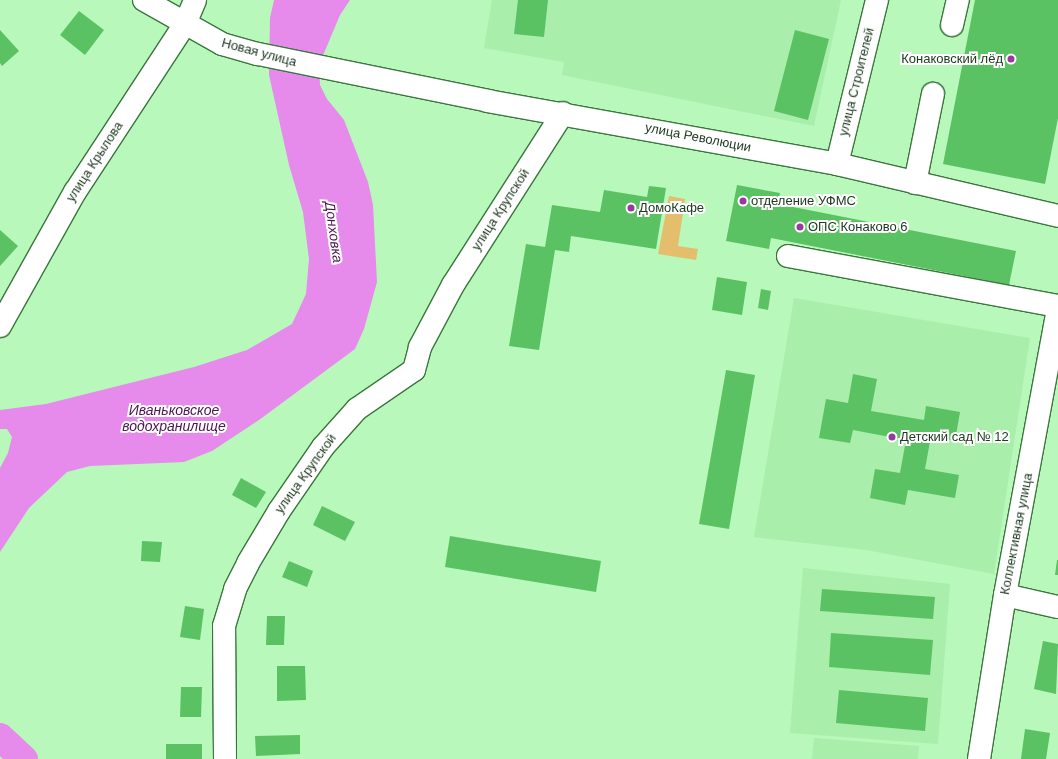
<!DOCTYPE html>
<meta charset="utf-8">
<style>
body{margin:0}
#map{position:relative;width:1058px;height:759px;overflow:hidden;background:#b8f8ba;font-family:Arial,sans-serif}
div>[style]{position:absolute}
.built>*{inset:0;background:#a9eeab}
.green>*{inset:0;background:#e4be6d}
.water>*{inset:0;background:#e68aeb}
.river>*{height:28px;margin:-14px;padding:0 14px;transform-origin:14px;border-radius:14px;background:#e68aeb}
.building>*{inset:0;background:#5ac262}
.roads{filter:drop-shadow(1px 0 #3a763e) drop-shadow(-1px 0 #3a763e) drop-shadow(0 1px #3a763e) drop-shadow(0 -1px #3a763e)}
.minor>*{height:22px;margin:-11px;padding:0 11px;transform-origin:11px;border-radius:11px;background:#fff}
.major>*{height:22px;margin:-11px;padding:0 11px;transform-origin:11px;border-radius:11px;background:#fff}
.dots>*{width:11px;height:11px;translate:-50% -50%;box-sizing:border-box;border:2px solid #fff;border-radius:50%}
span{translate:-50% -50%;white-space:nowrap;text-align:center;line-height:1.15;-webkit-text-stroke:4px #fff;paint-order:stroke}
.street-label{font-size:13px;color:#213b22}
.poi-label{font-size:13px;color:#213b22}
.right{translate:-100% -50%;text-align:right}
.left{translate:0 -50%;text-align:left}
.water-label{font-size:14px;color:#4d1451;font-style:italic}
</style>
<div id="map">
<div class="built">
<i style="clip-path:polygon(492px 0,841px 0,814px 126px,562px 75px,564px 62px,484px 48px)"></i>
<i style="clip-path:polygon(794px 298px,1030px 338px,994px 574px,866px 550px,754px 537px)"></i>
<i style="clip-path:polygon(803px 568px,950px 584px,938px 744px,790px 733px)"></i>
<i style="clip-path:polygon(814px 738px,919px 746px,918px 759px,812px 759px)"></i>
</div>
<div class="green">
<i style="clip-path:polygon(669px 196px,685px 199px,678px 246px,698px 249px,696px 260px,658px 254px)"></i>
</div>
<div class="water">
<i style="clip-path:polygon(274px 0,350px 0,340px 15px,319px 65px,320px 85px,327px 99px,344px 120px,368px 182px,373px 205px,377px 282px,364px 329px,355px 349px,259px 420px,212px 451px,184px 462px,90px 466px,67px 472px,29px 508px,0 552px,0 468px,8px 453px,12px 437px,7px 429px,0 429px,0 410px,46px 404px,194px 367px,247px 350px,292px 324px,306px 294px,309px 259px,303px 212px,289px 165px,269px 75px,270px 18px)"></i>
</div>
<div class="river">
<i style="left:0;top:737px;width:33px;rotate:43deg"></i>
</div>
<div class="building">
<i style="clip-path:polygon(518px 0,548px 0,544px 37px,514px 34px)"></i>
<i style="clip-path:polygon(975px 0,1058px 0,1058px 118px,1045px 184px,943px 164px)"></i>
<i style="clip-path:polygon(79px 11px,104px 30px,85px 55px,60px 35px)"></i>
<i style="clip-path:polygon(0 30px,19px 51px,2px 66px,0 63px)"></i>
<i style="clip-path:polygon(795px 30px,829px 39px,808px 120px,774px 111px)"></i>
<i style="clip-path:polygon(737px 185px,780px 193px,778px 204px,1016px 251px,1009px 285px,771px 238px,769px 249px,726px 241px)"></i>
<i style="clip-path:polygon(649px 186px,666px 188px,656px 249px,571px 236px,569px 252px,555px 250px,539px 350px,509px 346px,526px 244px,545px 247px,552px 205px,600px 212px,604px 190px,647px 197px)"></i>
<i style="clip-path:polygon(0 230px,18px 246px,0 266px)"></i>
<i style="clip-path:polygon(717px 277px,747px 282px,742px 315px,712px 310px)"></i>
<i style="clip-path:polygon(761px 289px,771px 291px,768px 310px,758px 308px)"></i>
<i style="clip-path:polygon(726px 370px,755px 375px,729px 529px,699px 524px)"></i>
<i style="clip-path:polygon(853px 374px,877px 379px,871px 411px,924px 420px,926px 406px,960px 412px,955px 441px,931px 436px,925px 469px,959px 475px,955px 498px,908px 490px,905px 505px,870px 498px,875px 469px,900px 473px,906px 440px,853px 430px,850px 443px,819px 438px,826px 399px,848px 403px)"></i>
<i style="clip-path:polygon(241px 478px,266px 492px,256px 508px,232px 495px)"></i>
<i style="clip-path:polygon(322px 506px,355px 522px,345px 541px,313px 525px)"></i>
<i style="clip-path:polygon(450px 536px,601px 561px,596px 592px,445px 567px)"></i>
<i style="clip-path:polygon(142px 541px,162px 542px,160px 562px,141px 561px)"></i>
<i style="clip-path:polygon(1057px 560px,1058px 560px,1058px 575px,1055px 575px)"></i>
<i style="clip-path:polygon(289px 561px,313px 571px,307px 587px,282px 577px)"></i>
<i style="clip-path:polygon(822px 589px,935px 597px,933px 619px,820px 611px)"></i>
<i style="clip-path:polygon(185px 606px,204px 609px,200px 640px,180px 637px)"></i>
<i style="clip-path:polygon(267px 616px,285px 616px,284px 645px,266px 645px)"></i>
<i style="clip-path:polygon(831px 633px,933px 640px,930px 675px,829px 667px)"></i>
<i style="clip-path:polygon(1043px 641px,1058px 644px,1056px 694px,1034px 689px)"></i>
<i style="clip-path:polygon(277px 666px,305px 666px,306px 700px,277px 701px)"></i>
<i style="clip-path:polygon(181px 687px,202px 687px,201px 717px,180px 717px)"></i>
<i style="clip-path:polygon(839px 690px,928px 698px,925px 731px,836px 723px)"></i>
<i style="clip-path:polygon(1025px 729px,1050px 733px,1046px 759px,1021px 759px)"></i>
<i style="clip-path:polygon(300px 735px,300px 754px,256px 756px,255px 736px)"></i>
<i style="clip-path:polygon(166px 744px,202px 744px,202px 759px,166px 759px)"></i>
</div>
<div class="roads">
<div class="minor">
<i style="left:952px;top:25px;width:26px;rotate:-77deg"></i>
<i style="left:837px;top:164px;width:227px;rotate:13.2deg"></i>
<i style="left:915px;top:183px;width:91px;rotate:-78.6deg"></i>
<i style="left:788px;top:256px;width:275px;rotate:10.5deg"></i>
<i style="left:0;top:326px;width:154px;rotate:-60.8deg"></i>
<i style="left:75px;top:192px;width:201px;rotate:-56.8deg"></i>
<i style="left:185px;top:24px;width:26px;rotate:-67deg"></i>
<i style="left:1005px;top:595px;width:54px;rotate:12.8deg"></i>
<i style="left:225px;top:759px;width:133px;rotate:-90.4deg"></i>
<i style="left:224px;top:626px;width:39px;rotate:-73deg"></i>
<i style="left:235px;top:589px;width:29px;rotate:-63deg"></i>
<i style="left:248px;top:563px;width:61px;rotate:-59.2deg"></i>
<i style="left:279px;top:511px;width:78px;rotate:-55.5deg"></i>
<i style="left:323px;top:447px;width:51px;rotate:-48.2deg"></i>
<i style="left:357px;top:409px;width:69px;rotate:-34.4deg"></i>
<i style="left:414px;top:370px;width:24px;rotate:-75deg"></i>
<i style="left:420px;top:347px;width:70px;rotate:-62deg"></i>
<i style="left:453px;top:285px;width:204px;rotate:-57.4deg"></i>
<i style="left:979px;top:759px;width:166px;rotate:-81deg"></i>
<i style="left:1005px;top:595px;width:290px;rotate:-79.5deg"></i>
</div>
<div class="major">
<i style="left:144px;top:0;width:90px;rotate:29.4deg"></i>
<i style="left:222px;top:44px;width:37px;rotate:16deg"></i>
<i style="left:258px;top:54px;width:235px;rotate:11.5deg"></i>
<i style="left:488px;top:101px;width:355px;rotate:10.2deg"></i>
<i style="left:837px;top:164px;width:169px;rotate:-76.3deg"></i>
</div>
</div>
<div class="dots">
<i style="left:1011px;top:59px;background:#99389f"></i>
<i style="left:743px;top:201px;background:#99389f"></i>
<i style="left:631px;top:208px;background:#99389f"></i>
<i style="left:800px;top:227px;background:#99389f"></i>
<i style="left:892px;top:437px;background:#99389f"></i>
</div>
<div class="street-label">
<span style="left:259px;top:53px;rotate:15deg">Новая улица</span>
<span style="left:857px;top:82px;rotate:-76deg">улица Строителей</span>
<span style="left:698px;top:138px;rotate:11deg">улица Революции</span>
<span style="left:95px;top:162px;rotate:-57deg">улица Крылова</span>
<span style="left:501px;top:210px;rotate:-57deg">улица Крупской</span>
<span style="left:306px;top:474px;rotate:-54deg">улица Крупской</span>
<span style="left:1017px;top:534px;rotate:-79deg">Коллективная улица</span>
</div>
<div class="poi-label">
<span class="right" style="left:1003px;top:59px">Конаковский лёд</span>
<span class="left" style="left:751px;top:201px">отделение УФМС</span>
<span class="left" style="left:639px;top:208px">ДомоКафе</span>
<span class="left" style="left:808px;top:227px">ОПС Конаково 6</span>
<span class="left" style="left:900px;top:437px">Детский сад № 12</span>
</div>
<div class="water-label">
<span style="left:334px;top:232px;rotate:82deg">Донховка</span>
<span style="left:174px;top:418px">Иваньковское<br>водохранилище</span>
</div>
</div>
